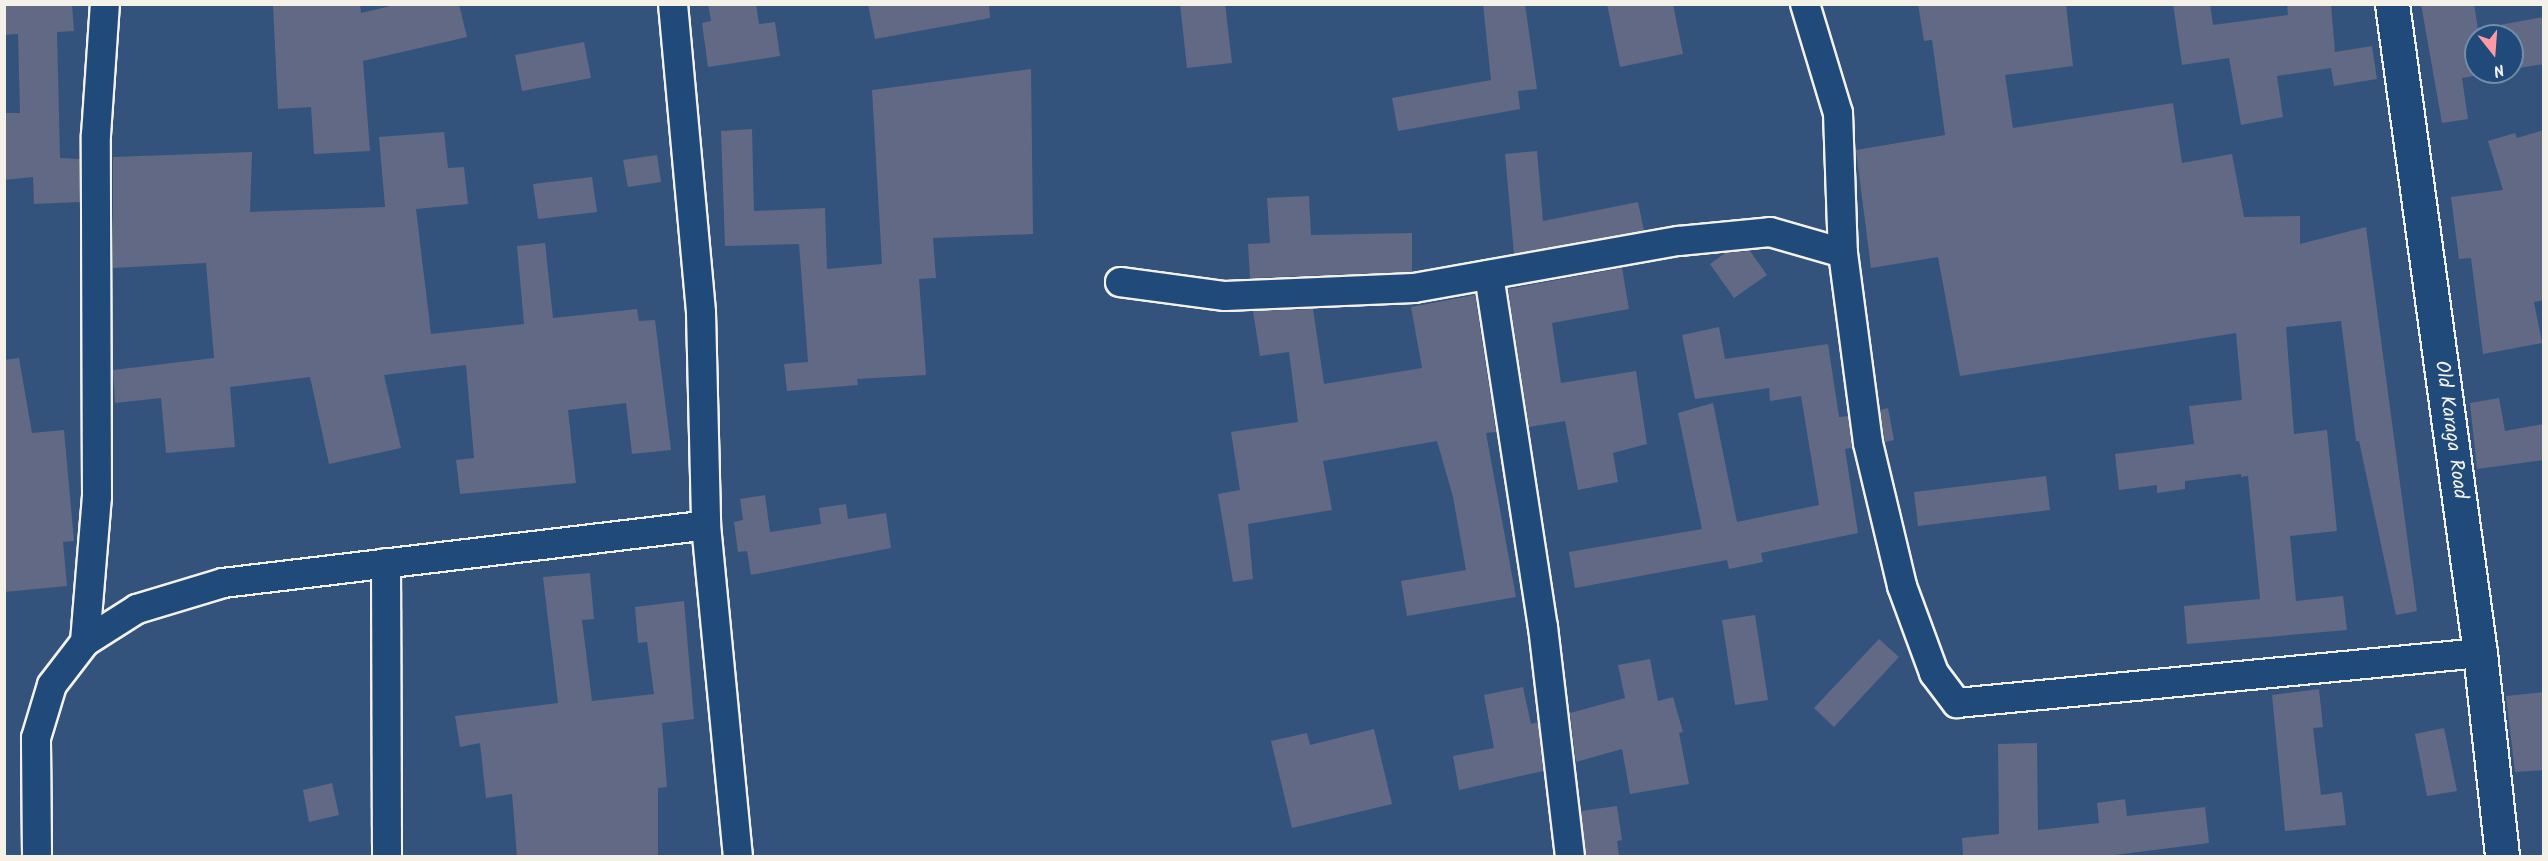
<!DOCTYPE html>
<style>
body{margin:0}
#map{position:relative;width:2548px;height:861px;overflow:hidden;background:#33537d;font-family:Kalam,sans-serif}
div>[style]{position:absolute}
.building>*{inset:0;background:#616985}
.roads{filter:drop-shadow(2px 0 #f4f1e8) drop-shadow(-2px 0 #f4f1e8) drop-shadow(0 2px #f4f1e8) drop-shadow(0 -2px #f4f1e8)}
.street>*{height:28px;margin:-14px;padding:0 14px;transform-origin:14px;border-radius:14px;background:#1f4a7a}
.secondary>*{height:33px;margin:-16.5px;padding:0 16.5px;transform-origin:16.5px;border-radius:16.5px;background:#1f4a7a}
span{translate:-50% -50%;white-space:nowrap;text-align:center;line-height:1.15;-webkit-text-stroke:6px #1f4a7a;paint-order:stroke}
.street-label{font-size:20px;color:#f4f1e8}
.frame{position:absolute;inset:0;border:6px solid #f4f1e8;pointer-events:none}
.north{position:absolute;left:2464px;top:24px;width:60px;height:60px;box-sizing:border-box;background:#1f4a7a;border:2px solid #748da6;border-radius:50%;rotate:163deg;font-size:16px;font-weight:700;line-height:24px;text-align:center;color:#f4f1e8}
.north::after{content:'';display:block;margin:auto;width:21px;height:27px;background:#ff9aa2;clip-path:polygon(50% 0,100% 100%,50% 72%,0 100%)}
</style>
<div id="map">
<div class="building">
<i style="clip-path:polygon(4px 4px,72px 4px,74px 31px,57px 32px,60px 158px,80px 159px,80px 202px,34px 204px,33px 177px,4px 180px,4px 113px,20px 113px,18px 34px,4px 35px)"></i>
<i style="clip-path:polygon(273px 4px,360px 4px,361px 13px,399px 4px,459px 4px,467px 37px,363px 61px,370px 151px,314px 154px,311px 107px,278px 109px)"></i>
<i style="clip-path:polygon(708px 4px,756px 4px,759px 24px,775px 22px,780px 56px,708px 67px,702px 23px,711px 21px)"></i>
<i style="clip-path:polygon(868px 4px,989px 4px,990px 18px,875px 39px)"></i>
<i style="clip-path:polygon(1180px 4px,1225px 4px,1232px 63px,1187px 68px)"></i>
<i style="clip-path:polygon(1483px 4px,1525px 4px,1537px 89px,1518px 91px,1520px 109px,1398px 131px,1392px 98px,1491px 80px)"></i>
<i style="clip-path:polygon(1607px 4px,1673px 4px,1683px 54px,1620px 67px)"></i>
<i style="clip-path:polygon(1918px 4px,2066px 4px,2073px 66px,2005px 75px,2013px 128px,2173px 103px,2182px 163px,2232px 154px,2244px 217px,2300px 216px,2300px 244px,2366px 227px,2417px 611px,2396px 615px,2359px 441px,2356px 441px,2341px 321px,2286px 327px,2294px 434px,2327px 430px,2337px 531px,2290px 536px,2296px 601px,2343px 596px,2347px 630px,2187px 644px,2184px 606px,2260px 599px,2248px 476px,2241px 477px,2241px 474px,2185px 481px,2185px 489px,2157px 493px,2157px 485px,2119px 490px,2115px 454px,2194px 444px,2189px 406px,2242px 400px,2236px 333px,1960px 376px,1938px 257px,1871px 268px,1856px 150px,1945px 135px,1932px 40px,1924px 41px)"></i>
<i style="clip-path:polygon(2173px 4px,2210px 4px,2213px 25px,2288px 15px,2287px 4px,2331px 4px,2335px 52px,2372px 46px,2377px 79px,2334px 86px,2331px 68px,2277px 76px,2283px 117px,2241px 125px,2229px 58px,2182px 65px)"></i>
<i style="clip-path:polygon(2421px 4px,2474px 4px,2478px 29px,2544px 17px,2544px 64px,2512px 69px,2512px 36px,2476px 36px,2476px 72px,2497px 72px,2462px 78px,2468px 119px,2442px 123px)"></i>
<i style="clip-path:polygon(584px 42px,591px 78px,522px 91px,515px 55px)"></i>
<i style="clip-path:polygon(1031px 69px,1033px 234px,933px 238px,936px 278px,919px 279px,926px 375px,857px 379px,858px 385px,787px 391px,784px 364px,808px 362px,799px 244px,725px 246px,721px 131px,752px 129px,754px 211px,825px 208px,827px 269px,882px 264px,872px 90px)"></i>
<i style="clip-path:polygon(2544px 130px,2544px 300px,2534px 302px,2542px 343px,2483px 354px,2471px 258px,2459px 259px,2451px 197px,2503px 190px,2488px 141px,2515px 133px,2517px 138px)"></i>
<i style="clip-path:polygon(444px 132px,448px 168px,464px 167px,468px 204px,416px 209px,431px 334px,524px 324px,517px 246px,545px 243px,553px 318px,637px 309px,639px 321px,655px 320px,671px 450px,632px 454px,626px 403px,568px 410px,576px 483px,460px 494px,456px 460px,474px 458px,466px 365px,384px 375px,401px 448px,329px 464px,310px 377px,230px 387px,235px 447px,166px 453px,161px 398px,115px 403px,113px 370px,214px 358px,206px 263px,113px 268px,113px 157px,252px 152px,250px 212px,385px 207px,379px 137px)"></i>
<i style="clip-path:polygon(1537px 151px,1543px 221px,1638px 202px,1644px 231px,1514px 254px,1505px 154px)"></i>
<i style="clip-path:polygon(657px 155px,661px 182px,628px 187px,623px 160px)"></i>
<i style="clip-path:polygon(592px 177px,597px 212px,538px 219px,533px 184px)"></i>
<i style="clip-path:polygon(1309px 196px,1311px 235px,1412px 233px,1412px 272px,1250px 278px,1248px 244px,1270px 243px,1267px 198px)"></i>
<i style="clip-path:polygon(1750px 251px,1767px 275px,1734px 298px,1710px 264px,1725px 253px)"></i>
<i style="clip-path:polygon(1622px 268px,1629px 309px,1552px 323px,1561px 383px,1636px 371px,1647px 444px,1613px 453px,1618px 482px,1578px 490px,1565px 421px,1529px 427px,1508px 289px)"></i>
<i style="clip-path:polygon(1475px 295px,1496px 432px,1486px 433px,1516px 597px,1407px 616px,1401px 581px,1466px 570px,1453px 497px,1437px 441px,1323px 461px,1332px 510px,1248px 524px,1253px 579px,1233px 582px,1218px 494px,1240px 490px,1231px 432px,1298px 422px,1289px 352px,1260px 356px,1253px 311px,1313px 309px,1324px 384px,1422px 368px,1411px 307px)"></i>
<i style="clip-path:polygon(1719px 327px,1725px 359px,1828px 344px,1839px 417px,1848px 416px,1852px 448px,1845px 449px,1858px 533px,1761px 553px,1763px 562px,1729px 569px,1727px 560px,1575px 588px,1569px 552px,1702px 529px,1678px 413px,1713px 403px,1737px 522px,1819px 505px,1801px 396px,1770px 401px,1769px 388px,1695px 399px,1682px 335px)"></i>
<i style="clip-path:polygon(19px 358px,32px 433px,64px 430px,74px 541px,63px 542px,67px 586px,4px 592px,4px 360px)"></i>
<i style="clip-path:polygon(2499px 398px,2505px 431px,2544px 424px,2544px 460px,2477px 469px,2470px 403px)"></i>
<i style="clip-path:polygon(1888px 408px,1894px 440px,1885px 442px,1880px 410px)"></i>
<i style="clip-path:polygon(2046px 476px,2050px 510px,1918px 526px,1914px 492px)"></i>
<i style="clip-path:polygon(765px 495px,770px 532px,821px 524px,819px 508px,846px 504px,848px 519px,886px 513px,891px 548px,751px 575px,747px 551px,738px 552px,734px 522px,743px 520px,740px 499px)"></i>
<i style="clip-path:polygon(590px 573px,594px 619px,582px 620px,592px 701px,654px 694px,647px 642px,638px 643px,635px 607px,684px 601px,694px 719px,662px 723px,667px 787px,658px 788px,658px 856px,517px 856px,512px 794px,486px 798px,480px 743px,460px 747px,455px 716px,558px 703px,543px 577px)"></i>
<i style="clip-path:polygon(1755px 615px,1768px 700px,1735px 705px,1722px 620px)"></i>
<i style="clip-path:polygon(1879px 639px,1899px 657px,1834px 727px,1814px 708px)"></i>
<i style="clip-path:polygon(1650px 659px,1658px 701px,1673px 697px,1683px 732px,1679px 733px,1689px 784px,1630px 794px,1622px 749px,1576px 762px,1570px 713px,1625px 698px,1618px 665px)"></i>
<i style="clip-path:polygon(1523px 687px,1531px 724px,1538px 722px,1543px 771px,1459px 790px,1453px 756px,1494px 748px,1484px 695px)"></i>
<i style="clip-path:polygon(2319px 689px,2323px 727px,2313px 728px,2321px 795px,2342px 792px,2346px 825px,2285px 831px,2272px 695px)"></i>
<i style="clip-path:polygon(2544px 692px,2544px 770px,2515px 772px,2506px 696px)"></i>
<i style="clip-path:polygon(2444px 728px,2457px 791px,2427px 796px,2415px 734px)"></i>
<i style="clip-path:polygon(1374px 729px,1392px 804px,1292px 828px,1271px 741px,1307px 733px,1310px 745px)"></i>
<i style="clip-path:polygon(2037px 743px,2038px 830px,2099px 823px,2097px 803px,2125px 799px,2127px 816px,2205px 807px,2209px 843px,2107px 856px,1963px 856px,1962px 838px,1999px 834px,1998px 744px)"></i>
<i style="clip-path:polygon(332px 783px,339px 815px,309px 822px,303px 790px)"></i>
<i style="clip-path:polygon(1617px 806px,1622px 840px,1617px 841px,1619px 856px,1586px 856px,1581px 811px)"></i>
</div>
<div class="roads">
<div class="street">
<i style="left:673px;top:4px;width:310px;rotate:84.8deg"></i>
<i style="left:701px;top:313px;width:212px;rotate:88.6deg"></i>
<i style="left:706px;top:525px;width:333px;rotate:84.5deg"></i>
<i style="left:1805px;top:4px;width:114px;rotate:73.2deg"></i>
<i style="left:1838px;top:113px;width:140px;rotate:88deg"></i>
<i style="left:1843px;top:253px;width:192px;rotate:82.5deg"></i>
<i style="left:1868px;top:443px;width:147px;rotate:76.6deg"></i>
<i style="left:1902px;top:586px;width:93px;rotate:69.8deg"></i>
<i style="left:1934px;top:673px;width:38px;rotate:53deg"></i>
<i style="left:1957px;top:703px;width:525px;rotate:-5.46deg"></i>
<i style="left:1489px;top:275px;width:356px;rotate:81.3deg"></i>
<i style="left:1543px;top:627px;width:231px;rotate:83.3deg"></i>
<i style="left:1120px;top:282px;width:106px;rotate:7.6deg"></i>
<i style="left:1225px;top:296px;width:189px;rotate:-2.4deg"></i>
<i style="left:1414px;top:288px;width:269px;rotate:-10.1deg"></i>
<i style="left:1679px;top:241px;width:91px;rotate:-5.6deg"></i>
<i style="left:1770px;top:232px;width:76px;rotate:16deg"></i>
<i style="left:386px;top:563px;width:293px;rotate:89.8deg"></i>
<i style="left:85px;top:642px;width:145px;rotate:-85.3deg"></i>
<i style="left:97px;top:497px;width:362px;rotate:-90.2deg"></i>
<i style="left:96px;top:135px;width:131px;rotate:-86.1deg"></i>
<i style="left:37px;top:856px;width:118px;rotate:-90.5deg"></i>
<i style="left:36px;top:738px;width:55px;rotate:-73.2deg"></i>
<i style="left:52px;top:685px;width:54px;rotate:-52.5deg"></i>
<i style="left:85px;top:642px;width:62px;rotate:-32.4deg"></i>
<i style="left:137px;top:609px;width:90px;rotate:-16.8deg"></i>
<i style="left:223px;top:583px;width:486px;rotate:-6.8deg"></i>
</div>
<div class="secondary">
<i style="left:2392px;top:4px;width:655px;rotate:82.28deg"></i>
<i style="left:2480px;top:653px;width:204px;rotate:83.8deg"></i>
</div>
</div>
<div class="street-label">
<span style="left:2450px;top:430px;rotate:82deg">Old Karaga Road</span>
</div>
<div class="frame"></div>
<div class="north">N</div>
</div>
